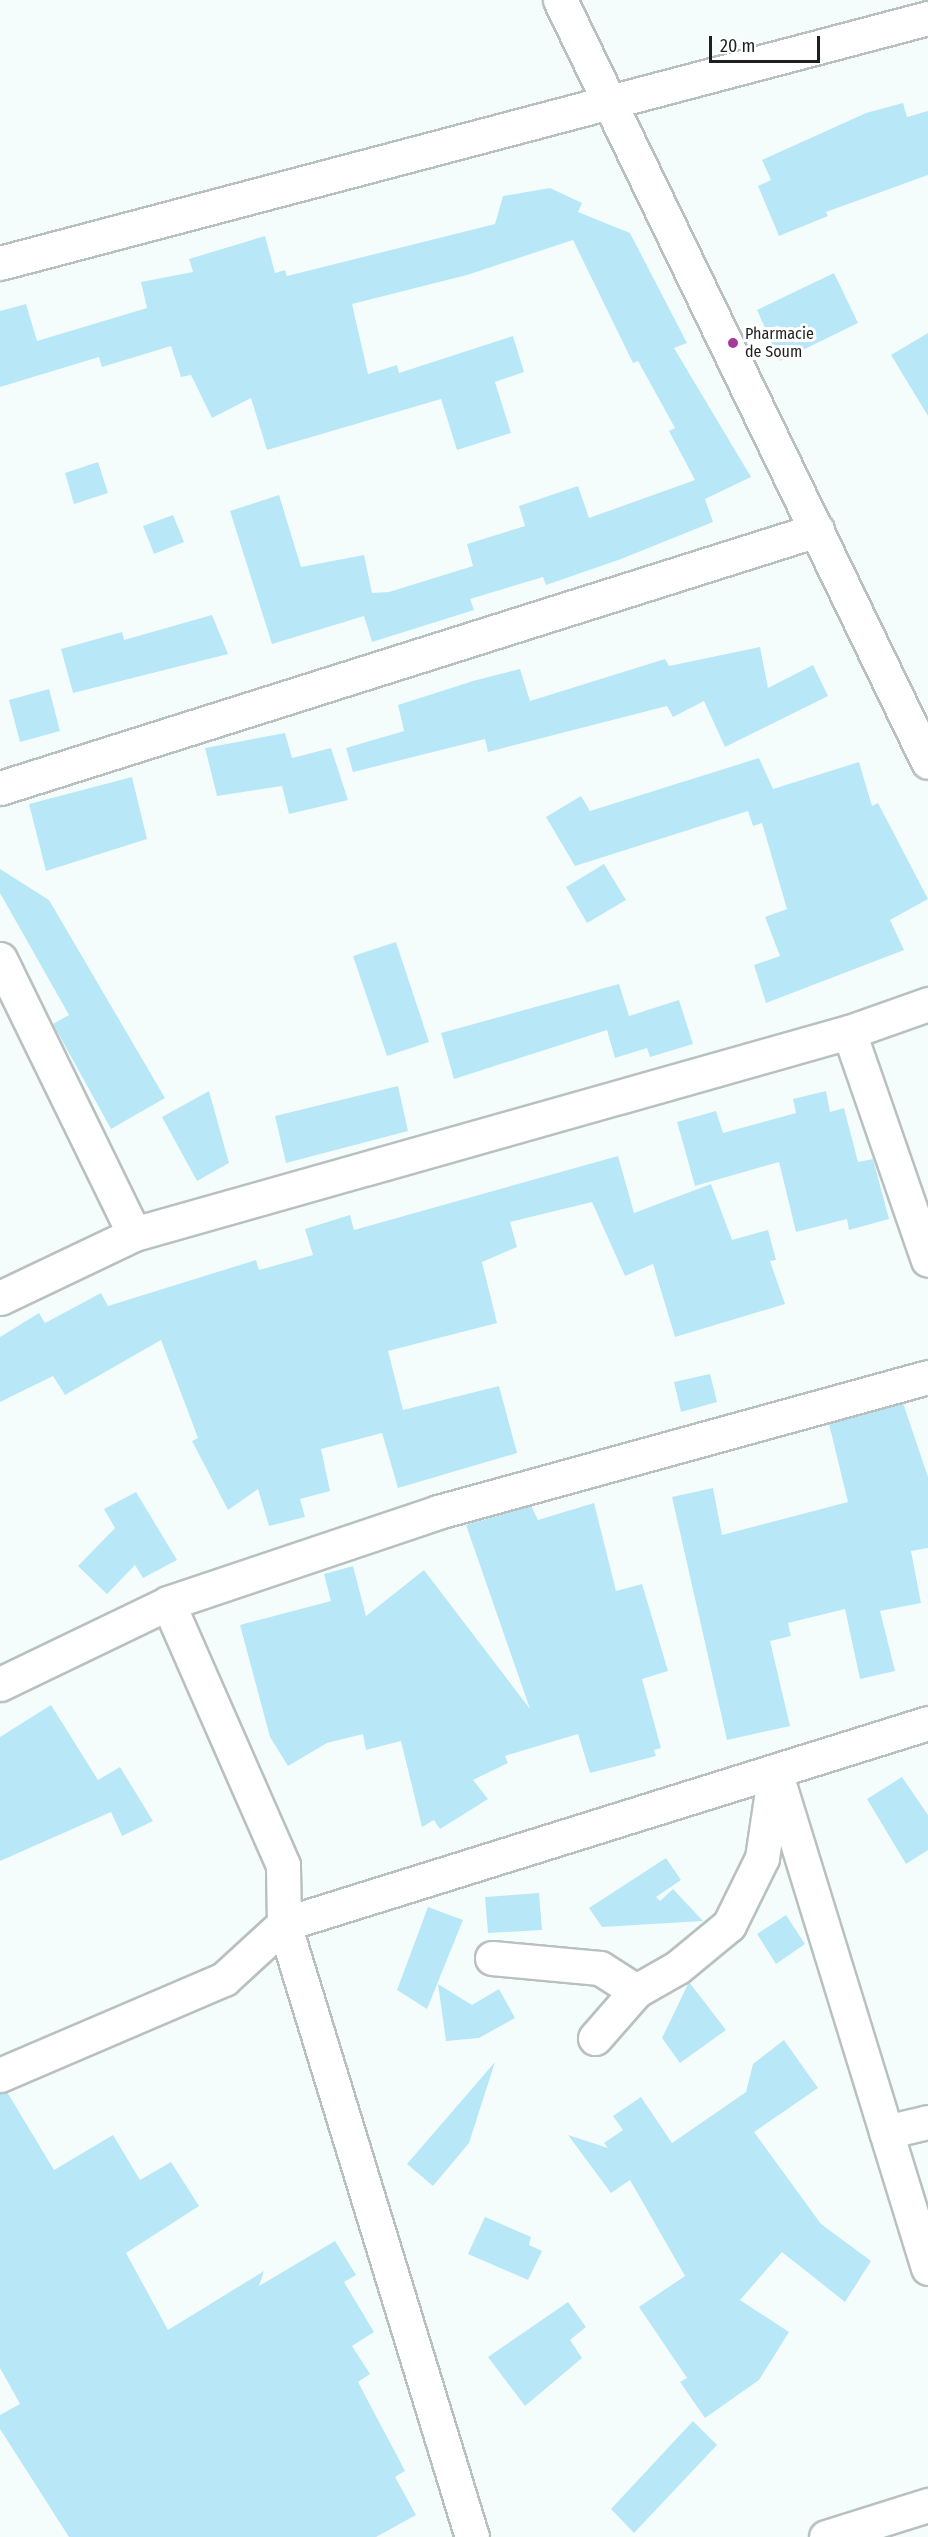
<!DOCTYPE html>
<style>
body{margin:0}
#map{position:relative;width:928px;height:2537px;overflow:hidden;background:#f5fdfc;font-family:"Fira Sans Condensed",sans-serif}
div>[style]{position:absolute}
.building>*{inset:0;background:#b8e8f7}
.roads{filter:drop-shadow(2px 0 #b9c1c0) drop-shadow(-2px 0 #b9c1c0) drop-shadow(0 2px #b9c1c0) drop-shadow(0 -2px #b9c1c0)}
.street>*{height:33px;margin:-16.5px;padding:0 16.5px;transform-origin:16.5px;border-radius:16.5px;background:#fff}
.dots>*{width:16px;height:16px;translate:-50% -50%;box-sizing:border-box;border:3px solid #fff;border-radius:50%}
span{translate:-50% -50%;white-space:nowrap;text-align:center;line-height:1.15;-webkit-text-stroke:6px #fff;paint-order:stroke}
.poi-label{font-size:16px;color:#1e2020}
.left{translate:0 -50%;text-align:left}
.scale{position:absolute;left:709px;top:36px;width:111px;height:27px;box-sizing:border-box;border:3px solid #1e2020;border-top:0;padding-left:8px;font-size:18px;line-height:21px;white-space:nowrap;color:#1e2020;-webkit-text-stroke:4px #fff;paint-order:stroke}
</style>
<div id="map">
<div class="building">
<i style="clip-path:polygon(903px 103px,907px 117px,928px 111px,928px 175px,826px 212px,828px 216px,779px 236px,758px 186px,771px 180px,762px 160px,866px 113px)"></i>
<i style="clip-path:polygon(550px 188px,582px 203px,578px 212px,630px 233px,687px 343px,674px 348px,751px 477px,705px 499px,713px 522px,621px 559px,546px 585px,543px 577px,470px 599px,474px 610px,372px 642px,364px 616px,272px 644px,230px 511px,279px 495px,301px 567px,364px 555px,372px 593px,389px 592px,473px 566px,467px 544px,525px 526px,519px 506px,578px 486px,589px 518px,695px 480px,669px 431px,675px 428px,638px 361px,633px 363px,573px 240px,467px 275px,352px 304px,368px 374px,397px 365px,399px 373px,513px 336px,524px 372px,495px 382px,511px 433px,457px 450px,441px 399px,267px 450px,251px 398px,212px 418px,191px 375px,181px 377px,171px 346px,102px 367px,99px 357px,0 387px,0 311px,26px 304px,37px 341px,147px 308px,141px 282px,193px 272px,189px 259px,265px 236px,275px 273px,285px 270px,287px 276px,495px 224px,503px 196px)"></i>
<i style="clip-path:polygon(834px 273px,858px 323px,780px 361px,757px 310px)"></i>
<i style="clip-path:polygon(928px 333px,928px 416px,891px 355px)"></i>
<i style="clip-path:polygon(98px 462px,108px 493px,74px 504px,65px 473px)"></i>
<i style="clip-path:polygon(173px 515px,184px 542px,154px 554px,143px 526px)"></i>
<i style="clip-path:polygon(212px 615px,228px 654px,73px 693px,61px 649px,122px 632px,124px 640px)"></i>
<i style="clip-path:polygon(760px 647px,768px 688px,813px 665px,828px 696px,725px 747px,704px 701px,673px 717px,667px 706px,488px 752px,485px 739px,353px 772px,346px 748px,404px 731px,398px 705px,473px 681px,520px 669px,530px 701px,665px 659px,669px 666px)"></i>
<i style="clip-path:polygon(49px 689px,60px 731px,20px 742px,9px 700px)"></i>
<i style="clip-path:polygon(285px 733px,292px 758px,331px 748px,348px 800px,289px 814px,282px 786px,217px 796px,205px 748px)"></i>
<i style="clip-path:polygon(759px 758px,773px 789px,859px 762px,872px 806px,878px 803px,928px 899px,890px 920px,904px 950px,766px 1003px,754px 965px,780px 956px,765px 917px,787px 909px,762px 823px,753px 826px,748px 811px,575px 866px,546px 817px,581px 796px,590px 811px)"></i>
<i style="clip-path:polygon(132px 777px,147px 839px,46px 871px,29px 804px)"></i>
<i style="clip-path:polygon(604px 864px,626px 900px,587px 923px,566px 887px)"></i>
<i style="clip-path:polygon(0 869px,49px 900px,165px 1098px,111px 1129px,53px 1024px,69px 1015px,0 893px)"></i>
<i style="clip-path:polygon(396px 942px,429px 1042px,387px 1056px,353px 956px)"></i>
<i style="clip-path:polygon(619px 984px,629px 1016px,679px 1000px,693px 1044px,650px 1057px,647px 1048px,615px 1058px,607px 1030px,454px 1079px,441px 1033px)"></i>
<i style="clip-path:polygon(398px 1086px,408px 1131px,286px 1163px,275px 1116px)"></i>
<i style="clip-path:polygon(209px 1091px,229px 1163px,197px 1181px,162px 1117px)"></i>
<i style="clip-path:polygon(826px 1091px,830px 1112px,844px 1108px,858px 1162px,873px 1159px,889px 1219px,849px 1230px,847px 1219px,796px 1232px,779px 1162px,695px 1186px,677px 1122px,716px 1111px,723px 1133px,796px 1113px,793px 1099px)"></i>
<i style="clip-path:polygon(618px 1156px,634px 1213px,711px 1184px,732px 1240px,768px 1230px,776px 1260px,770px 1261px,785px 1304px,675px 1337px,653px 1264px,625px 1276px,592px 1202px,510px 1222px,517px 1247px,482px 1262px,497px 1323px,388px 1351px,403px 1410px,499px 1386px,517px 1453px,398px 1488px,382px 1433px,321px 1449px,330px 1491px,300px 1499px,305px 1517px,269px 1526px,258px 1489px,228px 1510px,192px 1441px,198px 1438px,161px 1340px,65px 1395px,53px 1376px,0 1402px,0 1337px,39px 1313px,45px 1323px,101px 1293px,108px 1306px,256px 1260px,259px 1270px,313px 1255px,305px 1229px,350px 1215px,354px 1230px)"></i>
<i style="clip-path:polygon(710px 1374px,717px 1402px,681px 1412px,674px 1382px)"></i>
<i style="clip-path:polygon(903px 1403px,928px 1477px,928px 1548px,911px 1551px,921px 1603px,880px 1611px,895px 1671px,860px 1679px,845px 1609px,788px 1623px,791px 1636px,770px 1641px,790px 1726px,727px 1740px,672px 1497px,713px 1488px,722px 1535px,848px 1502px,829px 1424px)"></i>
<i style="clip-path:polygon(136px 1492px,177px 1560px,143px 1578px,135px 1565px,107px 1594px,78px 1566px,115px 1528px,104px 1509px)"></i>
<i style="clip-path:polygon(594px 1503px,616px 1591px,642px 1584px,668px 1671px,642px 1679px,661px 1748px,654px 1750px,656px 1756px,590px 1773px,578px 1734px,505px 1756px,508px 1763px,473px 1780px,488px 1799px,440px 1829px,434px 1820px,422px 1827px,401px 1741px,366px 1750px,363px 1734px,327px 1743px,288px 1766px,270px 1737px,240px 1625px,331px 1601px,324px 1574px,353px 1566px,366px 1616px,424px 1570px,530px 1709px,466px 1525px,531px 1506px,538px 1520px)"></i>
<i style="clip-path:polygon(51px 1705px,98px 1780px,120px 1767px,153px 1821px,122px 1836px,111px 1812px,0 1861px,0 1737px)"></i>
<i style="clip-path:polygon(902px 1777px,928px 1815px,928px 1850px,906px 1864px,867px 1799px)"></i>
<i style="clip-path:polygon(666px 1858px,681px 1880px,656px 1897px,660px 1901px,673px 1889px,703px 1921px,602px 1927px,589px 1908px)"></i>
<i style="clip-path:polygon(539px 1893px,542px 1930px,488px 1933px,485px 1897px)"></i>
<i style="clip-path:polygon(428px 1907px,463px 1920px,427px 2009px,397px 1990px)"></i>
<i style="clip-path:polygon(786px 1915px,805px 1944px,776px 1964px,757px 1934px)"></i>
<i style="clip-path:polygon(689px 1982px,726px 2030px,680px 2063px,662px 2038px)"></i>
<i style="clip-path:polygon(438px 1984px,472px 2005px,499px 1989px,515px 2018px,479px 2038px,446px 2041px)"></i>
<i style="clip-path:polygon(784px 2040px,818px 2088px,754px 2132px,821px 2224px,871px 2261px,845px 2302px,782px 2252px,740px 2300px,789px 2332px,759px 2380px,705px 2418px,680px 2382px,687px 2378px,639px 2307px,685px 2276px,630px 2180px,611px 2193px,568px 2135px,608px 2148px,604px 2143px,623px 2130px,613px 2116px,641px 2097px,672px 2143px,746px 2092px,753px 2064px)"></i>
<i style="clip-path:polygon(495px 2062px,469px 2143px,433px 2186px,407px 2164px)"></i>
<i style="clip-path:polygon(7px 2092px,54px 2170px,113px 2135px,140px 2180px,171px 2162px,199px 2206px,126px 2253px,168px 2330px,264px 2271px,259px 2286px,335px 2241px,356px 2275px,344px 2282px,374px 2332px,352px 2346px,370px 2374px,358px 2382px,405px 2471px,395px 2477px,416px 2515px,376px 2537px,69px 2537px,0 2429px,0 2415px,20px 2404px,0 2368px,0 2093px)"></i>
<i style="clip-path:polygon(485px 2217px,531px 2237px,529px 2245px,542px 2251px,528px 2280px,468px 2254px)"></i>
<i style="clip-path:polygon(568px 2302px,586px 2327px,570px 2340px,582px 2358px,525px 2406px,488px 2357px)"></i>
<i style="clip-path:polygon(693px 2421px,717px 2445px,634px 2533px,611px 2509px)"></i>
</div>
<div class="roads">
<div class="street">
<i style="left:560px;top:0;width:846px;rotate:64.22deg"></i>
<i style="left:0;top:263px;width:960px;rotate:-14.79deg"></i>
<i style="left:0;top:788px;width:857px;rotate:-17.53deg"></i>
<i style="left:0;top:959px;width:306px;rotate:64deg"></i>
<i style="left:849px;top:1032px;width:241px;rotate:70.9deg"></i>
<i style="left:0;top:1298px;width:148px;rotate:-25.5deg"></i>
<i style="left:134px;top:1234px;width:743px;rotate:-15.78deg"></i>
<i style="left:849px;top:1032px;width:84px;rotate:-19.5deg"></i>
<i style="left:0;top:1684px;width:187px;rotate:-25.7deg"></i>
<i style="left:168px;top:1603px;width:285px;rotate:-18.6deg"></i>
<i style="left:438px;top:1512px;width:508px;rotate:-15.4deg"></i>
<i style="left:775px;top:1771px;width:520px;rotate:72.89deg"></i>
<i style="left:492px;top:1958px;width:108px;rotate:5.3deg"></i>
<i style="left:600px;top:1968px;width:43px;rotate:32.6deg"></i>
<i style="left:595px;top:2038px;width:62px;rotate:-48.9deg"></i>
<i style="left:636px;top:1991px;width:48px;rotate:-29.7deg"></i>
<i style="left:678px;top:1967px;width:66px;rotate:-39.5deg"></i>
<i style="left:729px;top:1925px;width:75px;rotate:-63.8deg"></i>
<i style="left:762px;top:1858px;width:81px;rotate:-81.5deg"></i>
<i style="left:0;top:2075px;width:244px;rotate:-23.2deg"></i>
<i style="left:224px;top:1979px;width:81px;rotate:-42.5deg"></i>
<i style="left:284px;top:1924px;width:59px;rotate:-91deg"></i>
<i style="left:283px;top:1865px;width:286px;rotate:-113.7deg"></i>
<i style="left:886px;top:2132px;width:43px;rotate:-13.4deg"></i>
<i style="left:472px;top:2537px;width:641px;rotate:-107.05deg"></i>
<i style="left:284px;top:1924px;width:675px;rotate:-17.33deg"></i>
<i style="left:826px;top:2537px;width:107px;rotate:-17.4deg"></i>
</div>
</div>
<div class="dots">
<i style="left:733px;top:343px;background:#a63a9a"></i>
</div>
<div class="poi-label">
<span class="left" style="left:745px;top:343px">Pharmacie<br>de Soum</span>
</div>
<div class="scale">20 m</div>
</div>
